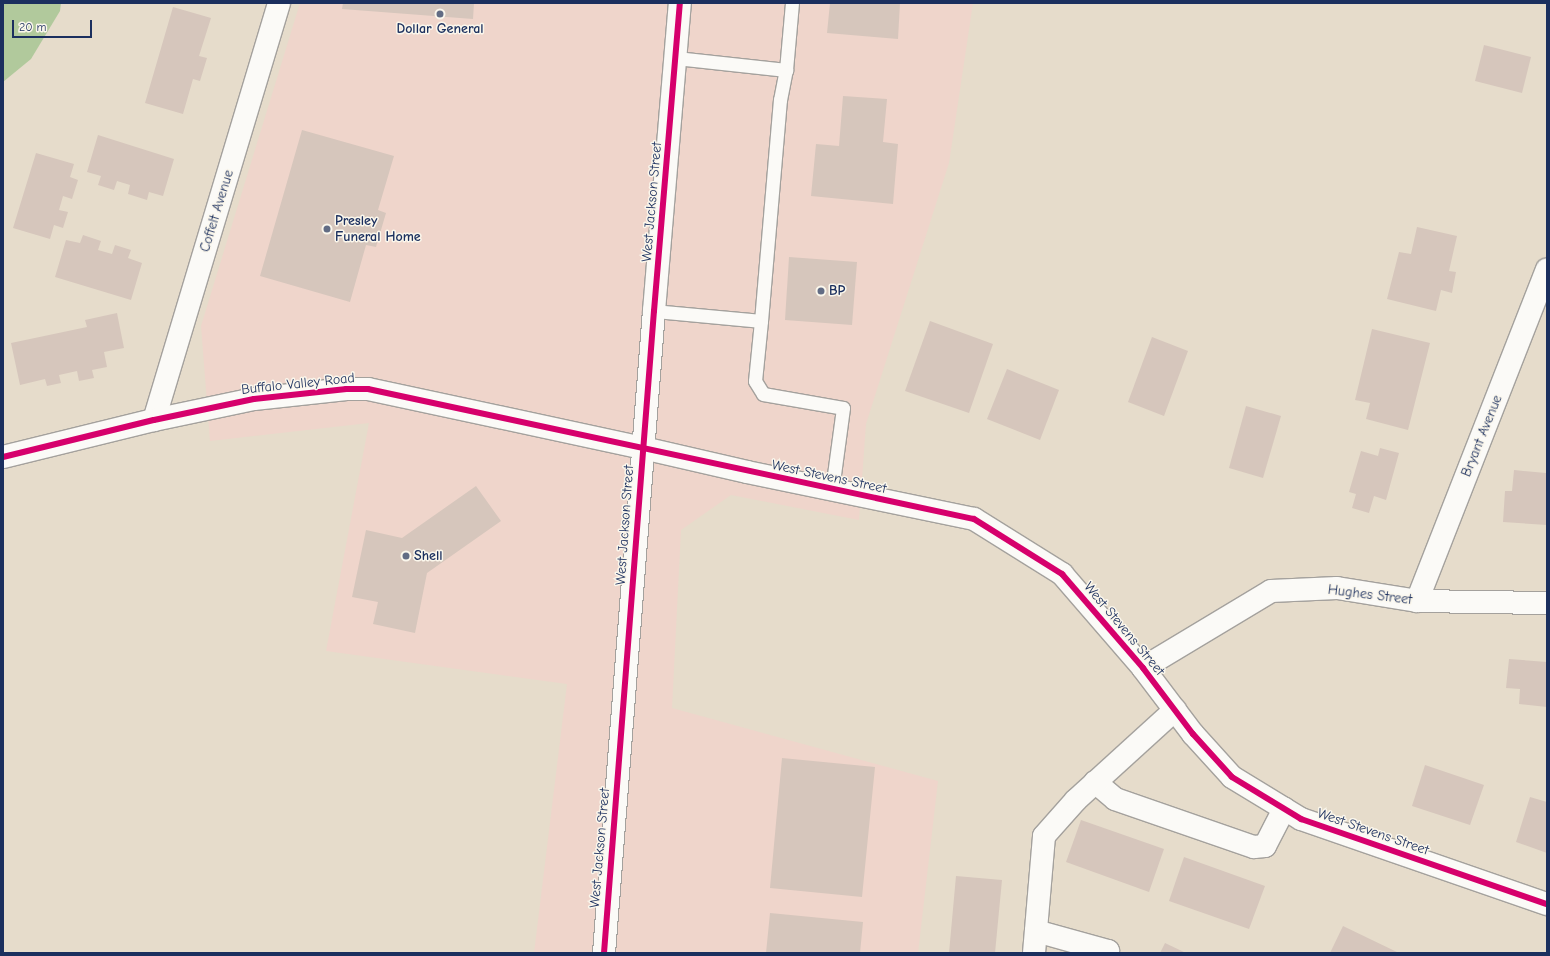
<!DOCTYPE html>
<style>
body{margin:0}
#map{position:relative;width:1550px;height:956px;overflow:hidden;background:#e6dccb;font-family:"Comic Neue",sans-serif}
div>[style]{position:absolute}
.built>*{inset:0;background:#efd5cb}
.forest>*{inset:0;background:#b1c99c}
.building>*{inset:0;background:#d6c6bc}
.roads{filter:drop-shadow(1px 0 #a4a19d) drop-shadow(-1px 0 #a4a19d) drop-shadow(0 1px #a4a19d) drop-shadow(0 -1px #a4a19d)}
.lane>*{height:13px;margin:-6.5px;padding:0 6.5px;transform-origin:6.5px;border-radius:6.5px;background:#fbfaf7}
.street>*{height:22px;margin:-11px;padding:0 11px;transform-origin:11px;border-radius:11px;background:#fbfaf7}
.secondary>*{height:22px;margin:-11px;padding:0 11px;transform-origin:11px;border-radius:11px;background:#fbfaf7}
.cycleway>*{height:6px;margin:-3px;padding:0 3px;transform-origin:3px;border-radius:3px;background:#d6006c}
.dots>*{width:11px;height:11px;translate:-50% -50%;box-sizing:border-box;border:2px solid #fbf7ec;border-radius:50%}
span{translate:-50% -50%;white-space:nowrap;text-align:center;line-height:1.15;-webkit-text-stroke:3px #fbf7ec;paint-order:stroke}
.poi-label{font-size:14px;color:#1b2f5e;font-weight:700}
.left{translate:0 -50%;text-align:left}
.street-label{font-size:14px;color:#1b2f5e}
.frame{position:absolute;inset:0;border:4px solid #1b2f5e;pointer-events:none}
.scale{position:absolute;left:12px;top:20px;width:80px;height:18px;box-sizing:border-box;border:2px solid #1b2f5e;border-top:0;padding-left:5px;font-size:12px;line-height:14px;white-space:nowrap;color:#1b2f5e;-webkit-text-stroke:3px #fbf7ec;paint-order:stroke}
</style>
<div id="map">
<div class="built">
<i style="clip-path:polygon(300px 3px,973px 3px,949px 163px,866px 424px,859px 520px,731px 495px,681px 530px,672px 708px,938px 781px,918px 953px,534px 953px,567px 684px,326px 651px,369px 423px,210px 441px,201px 326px)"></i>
</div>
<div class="forest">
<i style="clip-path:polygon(3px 3px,61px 3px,60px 11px,31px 59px,3px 82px)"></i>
</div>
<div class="building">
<i style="clip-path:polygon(343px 3px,474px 3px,473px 19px,342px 9px)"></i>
<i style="clip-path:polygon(830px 3px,900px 3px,898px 39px,827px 33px)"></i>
<i style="clip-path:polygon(173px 7px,211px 18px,199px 56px,207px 58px,200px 81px,193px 79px,183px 114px,145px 103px)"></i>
<i style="clip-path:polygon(1484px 45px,1531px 57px,1522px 93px,1475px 81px)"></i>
<i style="clip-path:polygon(843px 96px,887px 99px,883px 142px,898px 144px,893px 204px,811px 196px,816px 144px,839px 146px)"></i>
<i style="clip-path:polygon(302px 130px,394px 156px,378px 210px,386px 213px,376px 247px,366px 245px,350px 302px,260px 276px)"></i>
<i style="clip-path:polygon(98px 135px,174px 159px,163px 196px,149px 192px,147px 200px,128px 194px,130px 185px,117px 181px,114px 190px,98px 185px,101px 176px,87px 172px)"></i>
<i style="clip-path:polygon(36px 153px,74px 164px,70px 177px,78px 180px,72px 199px,63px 196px,59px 210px,68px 212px,63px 228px,54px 225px,50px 239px,13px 228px)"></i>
<i style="clip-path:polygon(1417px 227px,1457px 236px,1449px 271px,1456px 272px,1452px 293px,1441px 290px,1436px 311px,1387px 299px,1399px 252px,1411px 254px)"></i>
<i style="clip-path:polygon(83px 235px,101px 241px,98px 250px,112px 254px,115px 245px,131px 250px,128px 258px,142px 263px,131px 300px,55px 277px,66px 240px,80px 243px)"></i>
<i style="clip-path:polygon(789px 257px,857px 262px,852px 325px,785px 320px)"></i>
<i style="clip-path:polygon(117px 313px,124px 348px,104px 352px,107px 367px,92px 370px,94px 378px,79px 381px,77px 371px,59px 375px,61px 383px,47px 386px,45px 379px,20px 385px,11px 343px,87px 327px,85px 320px)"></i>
<i style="clip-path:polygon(930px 321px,993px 344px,969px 413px,905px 391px)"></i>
<i style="clip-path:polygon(1372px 329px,1430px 343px,1408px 430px,1366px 419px,1370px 403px,1355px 400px)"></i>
<i style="clip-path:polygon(1152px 337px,1188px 351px,1164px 416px,1128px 402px)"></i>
<i style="clip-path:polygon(1007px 369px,1059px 390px,1040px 440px,987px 419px)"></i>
<i style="clip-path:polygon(1246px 406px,1281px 416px,1263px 478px,1229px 468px)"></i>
<i style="clip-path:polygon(1380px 448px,1399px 453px,1386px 500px,1374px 496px,1369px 513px,1352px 508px,1356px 494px,1349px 492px,1361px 451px,1378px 456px)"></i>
<i style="clip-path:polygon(1514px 470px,1546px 473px,1547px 525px,1503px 522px,1505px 491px,1512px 491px)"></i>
<i style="clip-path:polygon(476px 486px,501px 521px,427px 573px,415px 633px,373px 624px,378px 602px,352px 597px,366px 530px,402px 538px)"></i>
<i style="clip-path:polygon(1509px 659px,1547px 662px,1547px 707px,1519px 704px,1520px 689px,1506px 688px)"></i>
<i style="clip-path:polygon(782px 758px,875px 767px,862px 897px,770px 888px)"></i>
<i style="clip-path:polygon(1425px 765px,1484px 785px,1470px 825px,1412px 806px)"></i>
<i style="clip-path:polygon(1530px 797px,1547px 802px,1547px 853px,1516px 842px)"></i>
<i style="clip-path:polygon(1081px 820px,1164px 849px,1149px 892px,1066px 862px)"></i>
<i style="clip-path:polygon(1184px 857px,1265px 886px,1249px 929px,1169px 901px)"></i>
<i style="clip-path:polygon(956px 876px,1002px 880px,995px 953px,949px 953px)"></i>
<i style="clip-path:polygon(770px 913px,863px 922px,860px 953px,766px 953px)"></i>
<i style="clip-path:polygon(1343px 926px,1399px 953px,1330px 953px)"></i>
<i style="clip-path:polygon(1165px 943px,1186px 953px,1160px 953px)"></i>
</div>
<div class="roads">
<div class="lane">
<i style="left:676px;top:58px;width:111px;rotate:6.2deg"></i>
<i style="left:786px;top:70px;width:67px;rotate:-84.9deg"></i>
<i style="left:654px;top:311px;width:107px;rotate:5.3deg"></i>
<i style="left:761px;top:321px;width:222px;rotate:-85.1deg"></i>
<i style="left:780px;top:100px;width:31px;rotate:-79deg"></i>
<i style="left:761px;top:321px;width:60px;rotate:95.7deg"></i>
<i style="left:755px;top:381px;width:15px;rotate:58deg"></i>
<i style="left:763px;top:394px;width:81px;rotate:9.9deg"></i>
<i style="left:843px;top:408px;width:82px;rotate:97.7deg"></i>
</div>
<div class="street">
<i style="left:154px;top:420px;width:435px;rotate:-73.3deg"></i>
<i style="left:3px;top:457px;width:155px;rotate:-13.8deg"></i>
<i style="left:154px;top:420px;width:102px;rotate:-11.9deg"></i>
<i style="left:254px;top:399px;width:93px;rotate:-6.2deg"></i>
<i style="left:346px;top:389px;width:22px"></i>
<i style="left:368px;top:389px;width:281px;rotate:12.1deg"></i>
<i style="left:1417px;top:601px;width:356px;rotate:-68.6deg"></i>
<i style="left:1143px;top:668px;width:149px;rotate:-31deg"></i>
<i style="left:1271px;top:591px;width:66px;rotate:-2.6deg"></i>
<i style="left:1337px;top:588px;width:81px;rotate:9.2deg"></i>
<i style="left:1417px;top:601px;width:130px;rotate:0.9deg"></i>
<i style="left:1095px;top:782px;width:26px;rotate:40deg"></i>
<i style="left:1115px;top:799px;width:147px;rotate:19.1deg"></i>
<i style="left:1254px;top:847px;width:11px;rotate:-5deg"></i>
<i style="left:1265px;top:846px;width:42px;rotate:-62.8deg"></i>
<i style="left:1036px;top:931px;width:75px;rotate:15.5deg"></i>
<i style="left:1108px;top:951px;width:2px;rotate:117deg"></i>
<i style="left:1034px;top:953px;width:117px;rotate:-85.1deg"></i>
<i style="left:1044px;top:836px;width:48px;rotate:-48.4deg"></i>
<i style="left:1076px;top:800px;width:134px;rotate:-42.3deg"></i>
</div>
<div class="secondary">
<i style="left:643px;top:448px;width:107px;rotate:13deg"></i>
<i style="left:747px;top:472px;width:232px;rotate:11.7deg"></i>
<i style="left:974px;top:519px;width:104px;rotate:32deg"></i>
<i style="left:1062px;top:574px;width:124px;rotate:49.2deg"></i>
<i style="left:1143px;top:668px;width:83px;rotate:52.9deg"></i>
<i style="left:1193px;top:734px;width:58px;rotate:47.8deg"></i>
<i style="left:1232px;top:777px;width:81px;rotate:31.3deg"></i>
<i style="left:1301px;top:819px;width:260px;rotate:19.1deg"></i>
<i style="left:604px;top:953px;width:644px;rotate:-85.55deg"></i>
<i style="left:654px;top:311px;width:309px;rotate:-85.2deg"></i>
</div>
</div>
<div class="cycleway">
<i style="left:3px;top:457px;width:155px;rotate:-13.8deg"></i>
<i style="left:154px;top:420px;width:102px;rotate:-11.9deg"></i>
<i style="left:254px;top:399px;width:93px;rotate:-6.2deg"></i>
<i style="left:346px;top:389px;width:22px"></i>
<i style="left:368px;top:389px;width:620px;rotate:12.11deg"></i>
<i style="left:974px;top:519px;width:104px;rotate:32deg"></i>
<i style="left:1062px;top:574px;width:124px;rotate:49.2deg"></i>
<i style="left:1143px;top:668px;width:83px;rotate:52.9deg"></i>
<i style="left:1193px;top:734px;width:58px;rotate:47.8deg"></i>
<i style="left:1232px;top:777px;width:81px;rotate:31.3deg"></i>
<i style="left:1301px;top:819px;width:260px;rotate:19.1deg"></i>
<i style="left:604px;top:953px;width:644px;rotate:-85.55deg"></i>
<i style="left:654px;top:311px;width:309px;rotate:-85.2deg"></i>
</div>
<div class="dots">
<i style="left:440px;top:14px;background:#626c84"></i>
<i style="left:327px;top:229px;background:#626c84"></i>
<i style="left:821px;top:291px;background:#626c84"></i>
<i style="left:406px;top:556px;background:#626c84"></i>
</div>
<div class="poi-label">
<span style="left:440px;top:29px">Dollar General</span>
<span class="left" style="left:335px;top:229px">Presley<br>Funeral Home</span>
<span class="left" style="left:829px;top:291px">BP</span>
<span class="left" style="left:414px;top:556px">Shell</span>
</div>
<div class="street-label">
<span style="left:652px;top:202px;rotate:-85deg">West Jackson Street</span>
<span style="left:217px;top:211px;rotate:-73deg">Coffelt Avenue</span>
<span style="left:298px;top:384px;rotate:-6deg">Buffalo Valley Road</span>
<span style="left:1482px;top:436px;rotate:-68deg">Bryant Avenue</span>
<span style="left:829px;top:477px;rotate:12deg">West Stevens Street</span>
<span style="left:625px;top:525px;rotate:-86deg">West Jackson Street</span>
<span style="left:1370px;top:595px;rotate:7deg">Hughes Street</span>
<span style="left:1124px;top:629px;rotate:50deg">West Stevens Street</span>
<span style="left:1373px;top:832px;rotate:19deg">West Stevens Street</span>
<span style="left:600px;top:848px;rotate:-85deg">West Jackson Street</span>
</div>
<div class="frame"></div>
<div class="scale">20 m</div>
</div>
